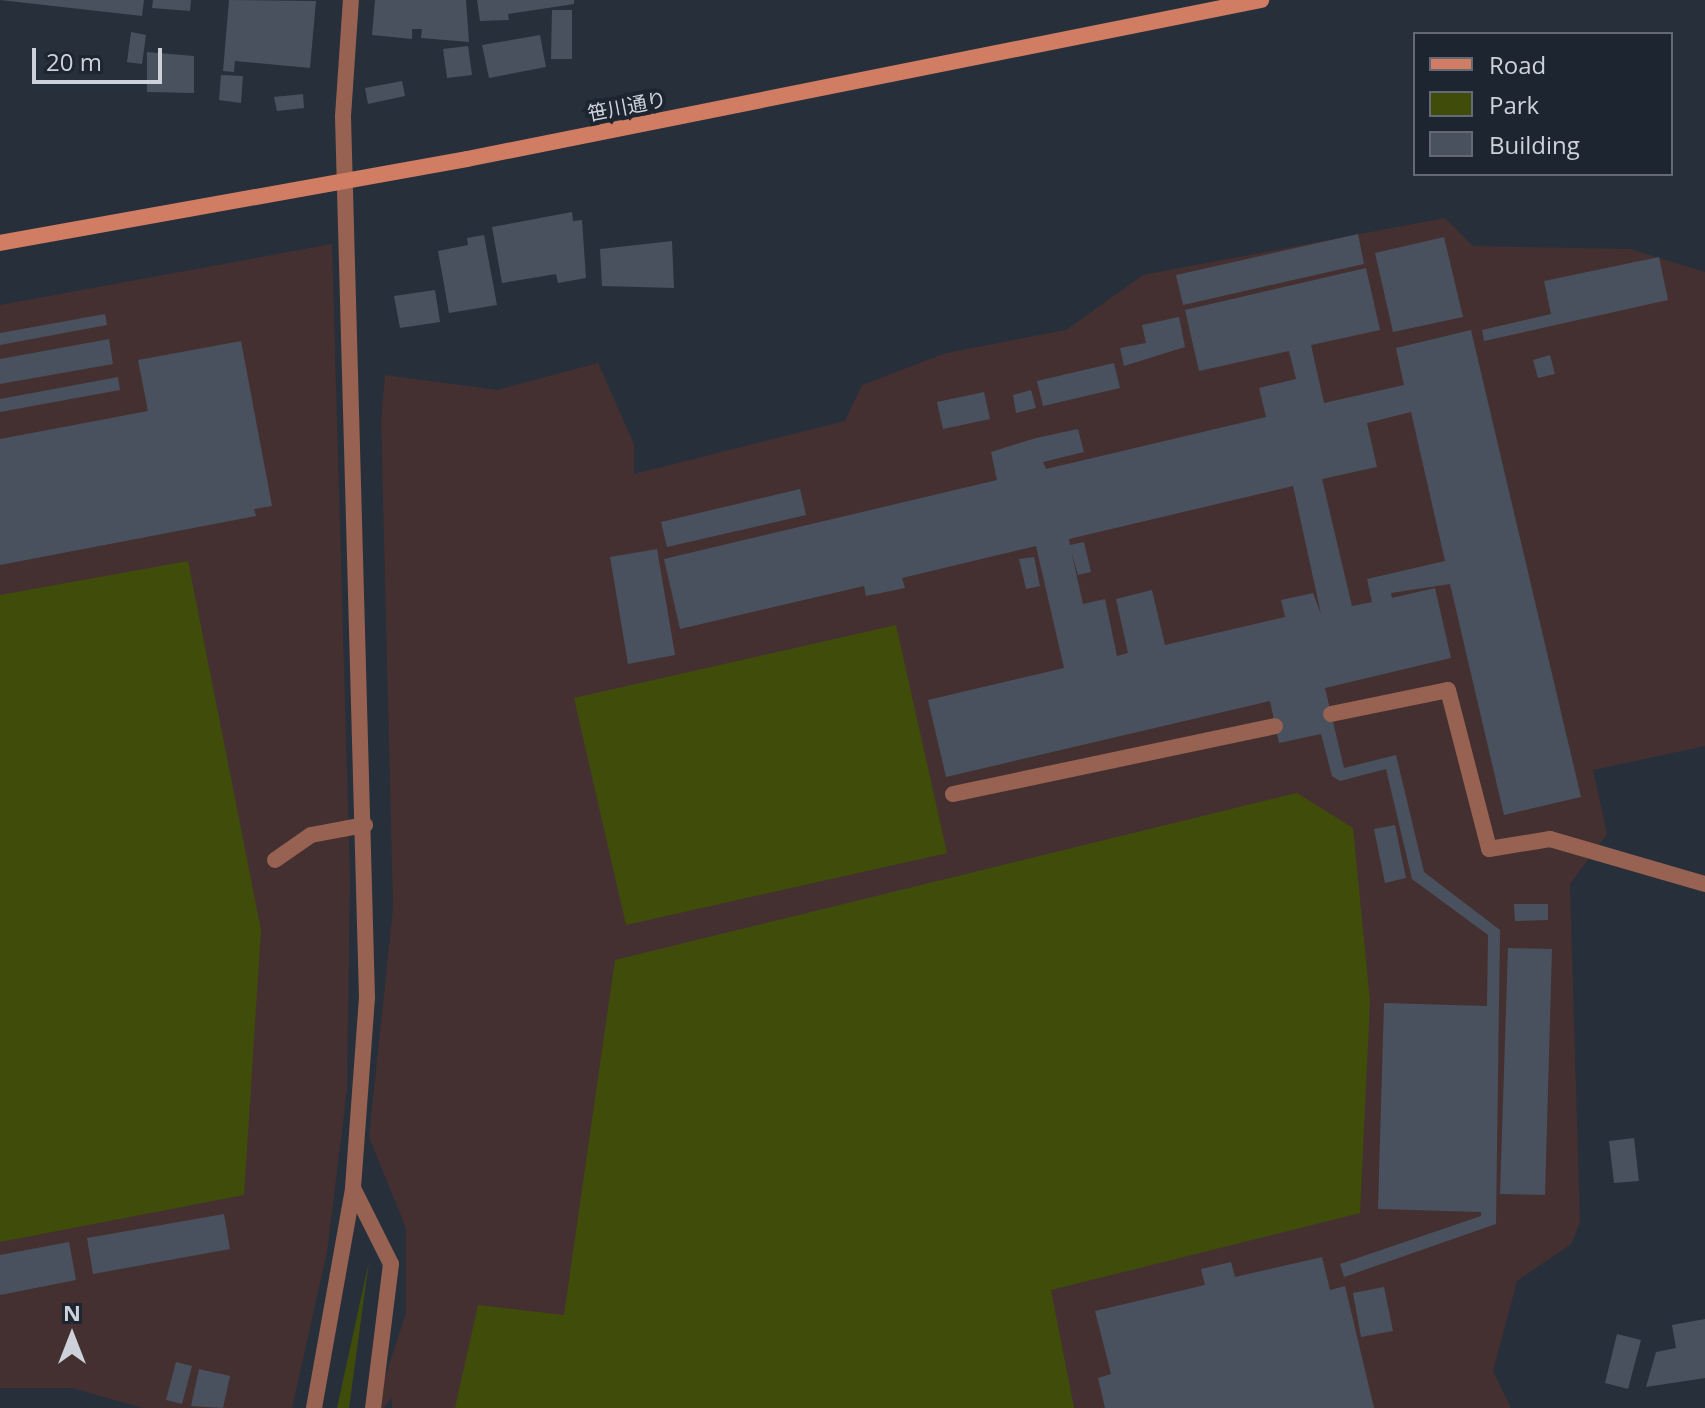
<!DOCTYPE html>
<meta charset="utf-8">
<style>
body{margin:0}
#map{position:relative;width:1705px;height:1408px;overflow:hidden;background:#272f3b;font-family:"Open Sans","Noto Sans JP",sans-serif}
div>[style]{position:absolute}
.education>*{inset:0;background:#443030}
.green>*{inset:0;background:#404d0a}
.building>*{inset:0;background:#49515e}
.lane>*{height:16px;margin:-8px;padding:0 8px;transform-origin:8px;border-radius:8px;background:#976251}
.street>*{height:16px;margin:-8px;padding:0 8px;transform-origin:8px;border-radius:8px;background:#976251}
.secondary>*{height:16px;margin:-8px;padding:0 8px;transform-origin:8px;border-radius:8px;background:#d17d63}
span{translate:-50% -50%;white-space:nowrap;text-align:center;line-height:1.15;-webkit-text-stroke:8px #1d2531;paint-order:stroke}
.street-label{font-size:20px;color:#cdd1da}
.legend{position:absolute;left:1413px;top:32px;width:260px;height:144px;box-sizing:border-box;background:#1d2531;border:2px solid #636a75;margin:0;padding:10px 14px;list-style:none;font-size:24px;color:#cdd1da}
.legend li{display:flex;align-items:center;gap:16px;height:40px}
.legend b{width:40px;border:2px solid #636a75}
.north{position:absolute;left:32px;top:1296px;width:80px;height:80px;-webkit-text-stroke:6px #1d2531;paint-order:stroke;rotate:0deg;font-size:22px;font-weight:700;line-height:32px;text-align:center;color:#cdd1da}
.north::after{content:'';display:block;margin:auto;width:28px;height:36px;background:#cdd1da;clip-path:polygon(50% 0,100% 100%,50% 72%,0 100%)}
.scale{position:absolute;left:32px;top:48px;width:130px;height:36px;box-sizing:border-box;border:4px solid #cdd1da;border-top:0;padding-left:10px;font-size:24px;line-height:28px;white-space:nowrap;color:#cdd1da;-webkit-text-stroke:6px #1d2531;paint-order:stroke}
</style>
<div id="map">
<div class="education">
<i style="clip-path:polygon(1445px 218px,1473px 246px,1630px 249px,1705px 272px,1705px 746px,1593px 770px,1607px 834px,1570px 884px,1580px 1223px,1571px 1244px,1517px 1281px,1493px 1371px,1511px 1408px,392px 1408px,392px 1397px,384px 1408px,375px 1408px,406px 1313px,406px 1228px,369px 1137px,393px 908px,381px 419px,385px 375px,497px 390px,598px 363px,634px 444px,634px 474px,845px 421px,862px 385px,946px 353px,1066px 330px,1143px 275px)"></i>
<i style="clip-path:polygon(332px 244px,350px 876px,347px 1090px,327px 1252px,292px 1408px,143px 1408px,72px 1388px,0 1388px,0 305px)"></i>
</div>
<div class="green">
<i style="clip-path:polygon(188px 561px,261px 930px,244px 1195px,0 1242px,0 595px)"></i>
<i style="clip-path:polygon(896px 625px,947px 853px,626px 925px,574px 698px)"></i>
<i style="clip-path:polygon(1297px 793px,1353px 828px,1370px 1001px,1360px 1213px,1051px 1290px,1074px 1408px,455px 1408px,478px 1305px,564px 1315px,615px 960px)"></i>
<i style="clip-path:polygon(369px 1261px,349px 1408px,337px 1408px)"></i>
</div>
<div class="building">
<i style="clip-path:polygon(0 0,144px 0,142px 16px)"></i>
<i style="clip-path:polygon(153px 0,191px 0,190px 11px,152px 8px)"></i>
<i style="clip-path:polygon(229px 0,316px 1px,310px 68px,235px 61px,234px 72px,223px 71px)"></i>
<i style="clip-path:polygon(375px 0,466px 0,469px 42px,421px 38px,422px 29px,412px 29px,412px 39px,372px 35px)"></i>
<i style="clip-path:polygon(477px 0,574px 0,574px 4px,508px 14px,509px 20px,480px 21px)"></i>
<i style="clip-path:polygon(552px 10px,572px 10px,572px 59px,551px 59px)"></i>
<i style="clip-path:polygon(131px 32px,146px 35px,142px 64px,127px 62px)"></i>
<i style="clip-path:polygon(540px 35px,546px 67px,489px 78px,482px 45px)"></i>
<i style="clip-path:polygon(468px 46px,472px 75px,447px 78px,443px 49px)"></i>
<i style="clip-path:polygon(147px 52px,194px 56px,194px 93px,147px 92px)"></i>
<i style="clip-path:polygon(221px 75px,243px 76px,241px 103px,219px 100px)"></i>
<i style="clip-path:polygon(402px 81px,405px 96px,368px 104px,365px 88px)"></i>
<i style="clip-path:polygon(303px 94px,304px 108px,277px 111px,274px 97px)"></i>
<i style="clip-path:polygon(572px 212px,573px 221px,582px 220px,586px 278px,558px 283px,556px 274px,502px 283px,492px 227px)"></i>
<i style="clip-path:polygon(1358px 234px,1364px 264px,1183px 305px,1176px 275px)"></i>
<i style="clip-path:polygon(484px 235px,497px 305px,449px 313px,438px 251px,468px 245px,467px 238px)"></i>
<i style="clip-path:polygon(1444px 237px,1463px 317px,1393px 332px,1375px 253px)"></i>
<i style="clip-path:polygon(672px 241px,674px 288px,602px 286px,600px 249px)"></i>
<i style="clip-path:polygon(1659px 257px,1668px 300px,1484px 341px,1482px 330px,1551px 314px,1544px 281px)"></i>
<i style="clip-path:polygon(evenodd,1366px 268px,1380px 330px,1311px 345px,1324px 403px,1404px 385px,1396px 348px,1471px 330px,1581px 797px,1504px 815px,1450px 584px,1391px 593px,1392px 598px,1435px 588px,1451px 658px,1325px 688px,1344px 768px,1396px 755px,1424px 872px,1500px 930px,1496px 1224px,1344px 1277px,1340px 1264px,1481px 1216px,1481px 1212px,1378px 1209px,1384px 1003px,1487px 1006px,1488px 935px,1412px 879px,1386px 769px,1340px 781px,1332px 776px,1321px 734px,1279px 743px,1270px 701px,946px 777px,928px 700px,1064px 668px,1036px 546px,902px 578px,905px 588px,866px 596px,864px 586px,680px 629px,664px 559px,997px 480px,991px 452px,1036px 438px,1078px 429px,1084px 452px,1043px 462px,1046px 469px,1266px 417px,1259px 388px,1296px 379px,1289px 351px,1199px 371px,1185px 310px,1366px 268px,1411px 412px,1445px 561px,1367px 579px,1372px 602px,1352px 606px,1322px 479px,1377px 467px,1367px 423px,1411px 412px,1366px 268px,1293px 486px,1321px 614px,1313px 593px,1281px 600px,1285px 617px,1165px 645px,1152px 590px,1116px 599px,1128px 653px,1117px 656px,1105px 599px,1083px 604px,1071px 550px,1078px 575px,1091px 572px,1084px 542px,1070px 545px,1069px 539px,1293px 486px)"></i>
<i style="clip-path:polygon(435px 290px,440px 322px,400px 328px,394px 296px)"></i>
<i style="clip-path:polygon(105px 314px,107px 325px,0 345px,0 333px)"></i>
<i style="clip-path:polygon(1179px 317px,1185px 347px,1124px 366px,1120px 348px,1146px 343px,1142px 325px)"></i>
<i style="clip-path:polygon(109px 339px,113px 364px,0 384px,0 359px)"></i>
<i style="clip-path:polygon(241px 341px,272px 506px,254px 509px,256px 516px,0 565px,0 439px,148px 411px,138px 360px)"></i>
<i style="clip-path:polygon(1550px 355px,1555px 374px,1538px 378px,1533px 360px)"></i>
<i style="clip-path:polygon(1114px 363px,1120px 388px,1043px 406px,1037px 381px)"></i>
<i style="clip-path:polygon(118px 377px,120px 390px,0 412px,0 399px)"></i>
<i style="clip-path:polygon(1031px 390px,1036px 408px,1016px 413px,1013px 395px)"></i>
<i style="clip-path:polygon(984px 392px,990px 419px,943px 429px,937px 402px)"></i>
<i style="clip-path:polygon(800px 489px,806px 515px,667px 547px,661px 522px)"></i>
<i style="clip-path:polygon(657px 549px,675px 655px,628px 664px,610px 557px)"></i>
<i style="clip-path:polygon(1034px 557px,1040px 586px,1026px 589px,1019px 559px)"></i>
<i style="clip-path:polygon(1395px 825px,1406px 878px,1385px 883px,1374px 829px)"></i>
<i style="clip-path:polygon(1514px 904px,1548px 904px,1548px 920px,1515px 921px)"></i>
<i style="clip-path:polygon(1508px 948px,1552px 949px,1545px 1195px,1500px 1194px)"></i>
<i style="clip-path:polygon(1634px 1138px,1639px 1181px,1614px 1183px,1609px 1141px)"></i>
<i style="clip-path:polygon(224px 1214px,230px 1249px,93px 1274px,87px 1238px)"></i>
<i style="clip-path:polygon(69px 1242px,76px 1280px,0 1295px,0 1255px)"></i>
<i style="clip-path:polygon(1322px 1257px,1330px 1290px,1345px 1286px,1374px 1408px,1105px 1408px,1098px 1378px,1111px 1374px,1095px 1311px,1205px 1285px,1201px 1269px,1231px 1262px,1235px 1277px)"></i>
<i style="clip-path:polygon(1384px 1287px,1393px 1331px,1361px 1337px,1353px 1293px)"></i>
<i style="clip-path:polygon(1705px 1319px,1705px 1378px,1646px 1387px,1656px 1352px,1676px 1348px,1672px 1325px)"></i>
<i style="clip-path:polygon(1617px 1334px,1641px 1340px,1628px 1389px,1605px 1383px)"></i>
<i style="clip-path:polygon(176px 1362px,192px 1366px,182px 1404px,166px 1400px)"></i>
<i style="clip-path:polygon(199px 1369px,230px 1376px,223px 1408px,191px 1406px)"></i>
</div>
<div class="lane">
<i style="left:1331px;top:714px;width:119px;rotate:-11.6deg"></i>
<i style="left:1448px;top:690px;width:164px;rotate:75.5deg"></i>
<i style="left:1489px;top:849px;width:62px;rotate:-9.3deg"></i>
<i style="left:1550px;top:839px;width:161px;rotate:16.2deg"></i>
<i style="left:953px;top:794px;width:329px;rotate:-11.9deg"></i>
<i style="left:275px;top:860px;width:44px;rotate:-34.8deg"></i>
<i style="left:311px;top:835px;width:55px;rotate:-10.5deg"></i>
<i style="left:353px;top:1188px;width:85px;rotate:63.4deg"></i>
<i style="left:391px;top:1264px;width:145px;rotate:97.1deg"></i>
</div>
<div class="street">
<i style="left:314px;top:1408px;width:223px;rotate:-79.9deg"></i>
<i style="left:353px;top:1188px;width:191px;rotate:-85.8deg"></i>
<i style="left:367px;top:998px;width:882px;rotate:-91.56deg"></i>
<i style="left:343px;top:116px;width:116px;rotate:-86.1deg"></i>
</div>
<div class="secondary">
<i style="left:0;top:243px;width:474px;rotate:-10.2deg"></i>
<i style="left:467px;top:159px;width:810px;rotate:-11.32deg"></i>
</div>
<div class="street-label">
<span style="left:627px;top:106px;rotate:-11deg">笹川通り</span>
</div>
<ul class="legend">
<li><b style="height:10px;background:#d17d63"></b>Road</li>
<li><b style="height:22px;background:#404d0a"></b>Park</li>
<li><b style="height:22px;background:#49515e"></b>Building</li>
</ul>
<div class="north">N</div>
<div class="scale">20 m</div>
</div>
